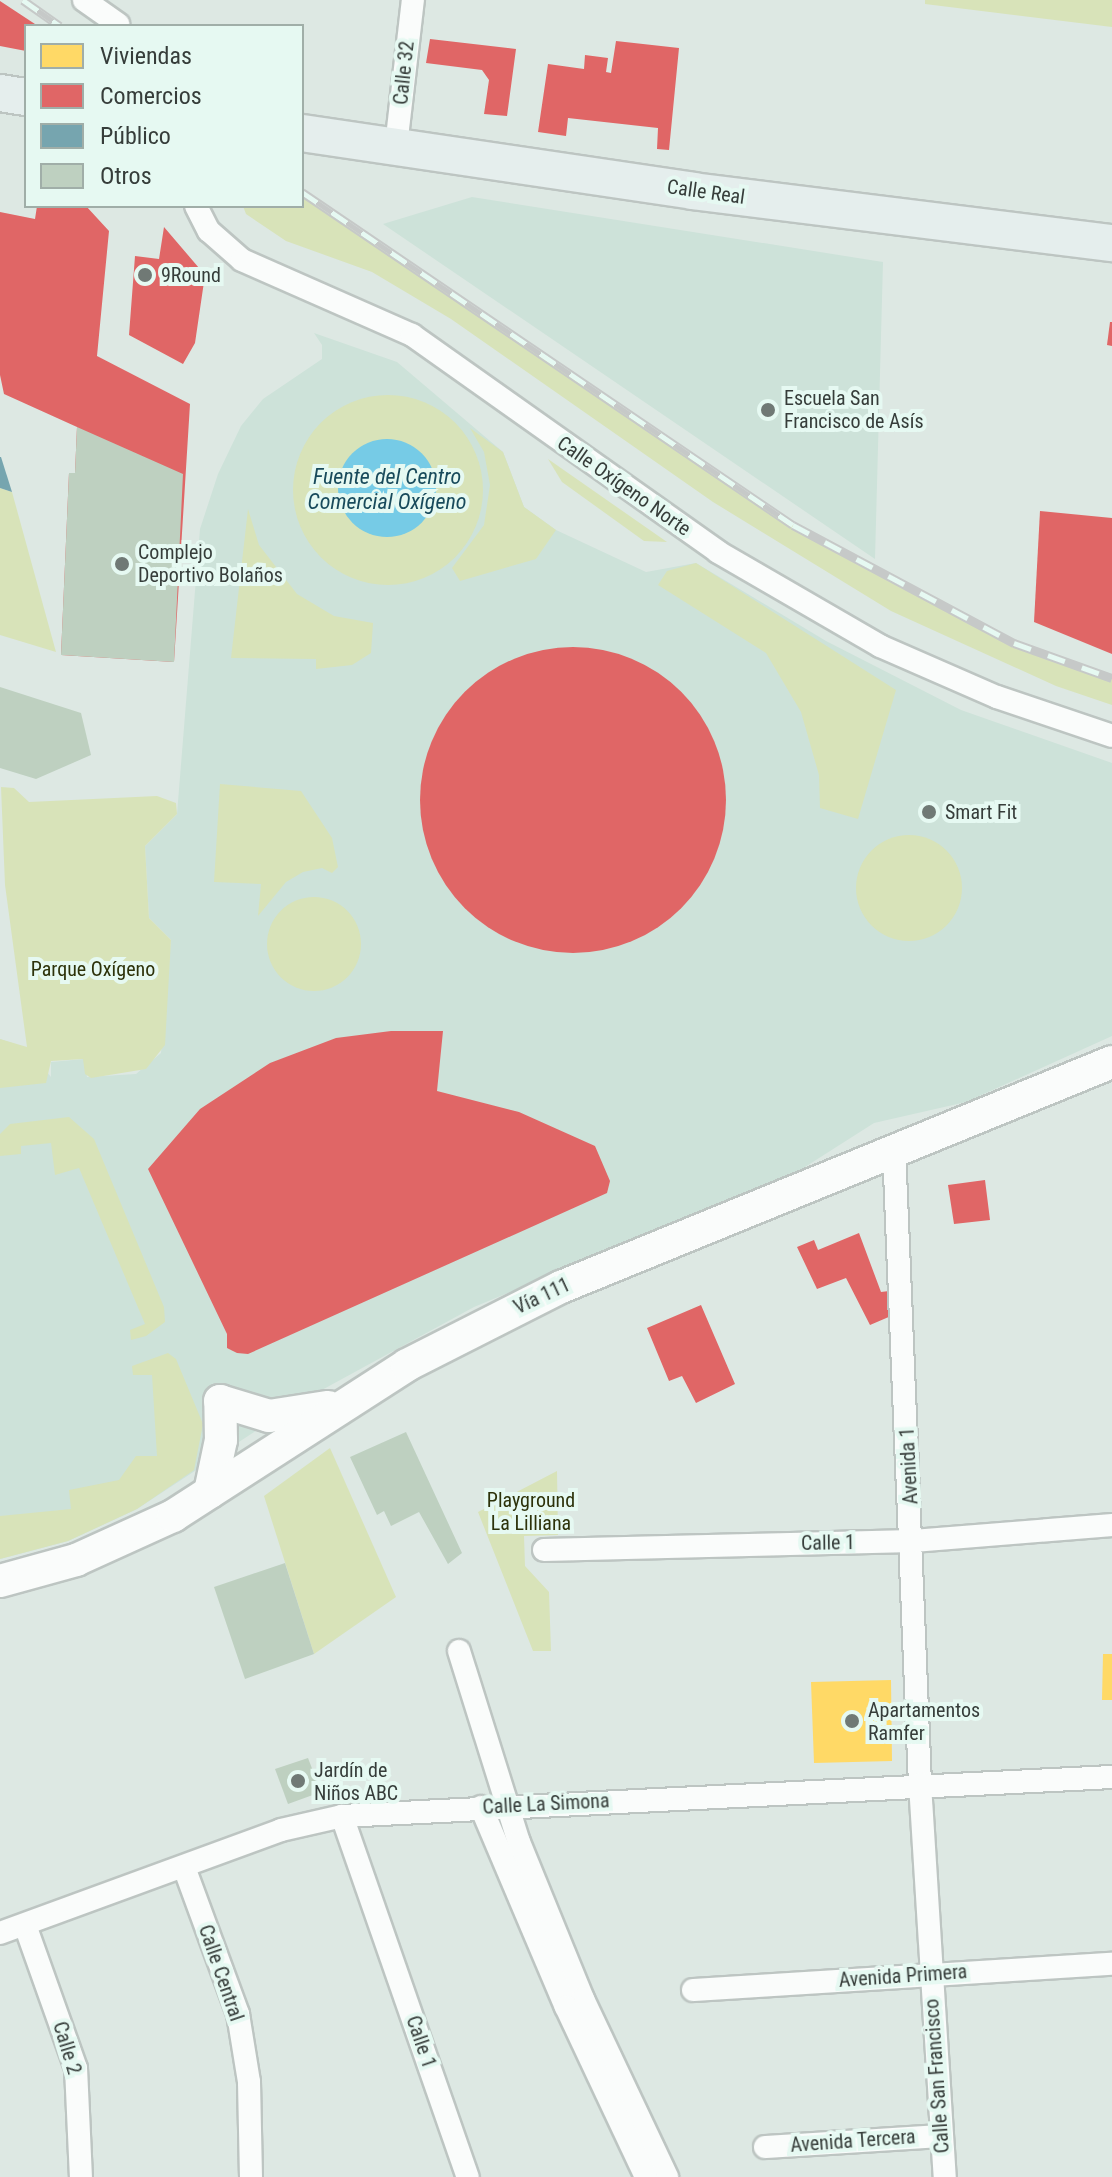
<!DOCTYPE html>
<meta charset="utf-8">
<style>
body{margin:0}
#map{position:relative;width:1112px;height:2177px;overflow:hidden;background:#dde8e3;font-family:"Roboto Condensed",sans-serif}
div>[style]{position:absolute}
.built>*{inset:0;background:#cde2d9}
.green>*{inset:0;background:#d8e3b9}
.round{border-radius:50%}
.water>*{inset:0;background:#76cbe6}
.homes>*{inset:0;background:#ffd966}
.shops>*{inset:0;background:#e06666}
.public>*{inset:0;background:#76a5af}
.building>*{inset:0;background:#bed0c0}
.roads{filter:drop-shadow(2px 0 #bdc5c2) drop-shadow(-2px 0 #bdc5c2) drop-shadow(0 2px #bdc5c2) drop-shadow(0 -2px #bdc5c2)}
.minor>*{height:22px;margin:-11px;padding:0 11px;transform-origin:11px;border-radius:11px;background:#fafcfb}
.secondary>*{height:32px;margin:-16px;padding:0 16px;transform-origin:16px;border-radius:16px;background:#fafcfb}
.primary>*{height:36px;margin:-18px;padding:0 18px;transform-origin:18px;border-radius:18px;background:#e5eeed}
.rail>*{height:9px;margin-top:-4.5px;transform-origin:0;background:repeating-linear-gradient(90deg,#e6f9f2 0 18px,#c6c9c8 0 36px);box-sizing:border-box;border-block:2px solid #c6c9c8}
.dots>*{width:22px;height:22px;translate:-50% -50%;box-sizing:border-box;border:4px solid #e6f9f2;border-radius:50%}
span{translate:-50% -50%;white-space:nowrap;text-align:center;line-height:1.15;-webkit-text-stroke:8px #e6f9f2;paint-order:stroke}
.street-label{font-size:20px;color:#363d3a}
.poi-label{font-size:20px;color:#363d3a}
.left{translate:0 -50%;text-align:left}
.park-label{font-size:20px;color:#2d320a}
.water-label{font-size:22px;color:#184a5b;font-style:italic}
.legend{position:absolute;left:24px;top:24px;width:280px;height:184px;box-sizing:border-box;background:#e6f9f2;border:2px solid #a0aea8;margin:0;padding:10px 14px;list-style:none;font-size:24px;color:#363d3a}
.legend li{display:flex;align-items:center;gap:16px;height:40px}
.legend b{width:40px;border:2px solid #a0aea8}
</style>
<div id="map">
<div class="built">
<i style="clip-path:polygon(472px 197px,883px 262px,875px 559px,383px 224px)"></i>
<i style="clip-path:polygon(314px 333px,397px 362px,503px 452px,524px 507px,556px 530px,646px 572px,696px 563px,826px 641px,961px 710px,1112px 763px,1112px 1036px,966px 1102px,874px 1123px,794px 1174px,474px 1307px,298px 1403px,137px 1509px,68px 1541px,0 1559px,0 1039px,27px 1048px,51px 1077px,51px 1062px,84px 1059px,87px 1077px,136px 1074px,161px 1053px,171px 940px,149px 918px,145px 846px,177px 814px,200px 529px,218px 474px,241px 426px,263px 399px,322px 359px,322px 345px)"></i>
</div>
<div class="green">
<i style="clip-path:polygon(925px 0,1112px 0,1112px 27px,925px 4px)"></i>
<i style="clip-path:polygon(302px 196px,793px 525px,1014px 643px,1112px 678px,1112px 705px,1056px 686px,891px 611px,713px 502px,451px 319px,372px 272px,286px 241px,246px 214px,243px 206px,302px 206px)"></i>
<i class="round" style="left:293px;top:395px;width:190px;height:190px"></i>
<i style="clip-path:polygon(470px 428px,503px 452px,524px 507px,556px 530px,536px 559px,460px 581px,452px 568px,484px 525px,490px 485px,484px 452px)"></i>
<i style="clip-path:polygon(548px 459px,667px 542px,644px 541px,562px 482px)"></i>
<i style="clip-path:polygon(0 488px,12px 492px,56px 652px,0 635px)"></i>
<i style="clip-path:polygon(248px 509px,259px 545px,297px 594px,334px 616px,373px 623px,371px 653px,352px 665px,316px 669px,316px 659px,231px 658px)"></i>
<i style="clip-path:polygon(696px 563px,896px 690px,858px 819px,820px 808px,819px 775px,801px 712px,766px 653px,658px 585px,667px 571px)"></i>
<i style="clip-path:polygon(220px 784px,301px 791px,332px 838px,338px 867px,332px 873px,322px 868px,303px 872px,286px 882px,258px 916px,261px 884px,214px 882px)"></i>
<i style="clip-path:polygon(1px 787px,14px 788px,29px 802px,157px 796px,176px 803px,177px 814px,145px 846px,149px 918px,171px 940px,165px 1045px,146px 1069px,91px 1078px,85px 1074px,83px 1059px,51px 1061px,46px 1083px,0 1088px,0 1039px,27px 1047px,5px 885px)"></i>
<i class="round" style="left:856px;top:835px;width:106px;height:106px"></i>
<i class="round" style="left:267px;top:897px;width:94px;height:94px"></i>
<i style="clip-path:polygon(69px 1117px,94px 1139px,164px 1307px,165px 1322px,146px 1336px,131px 1340px,130px 1330px,145px 1324px,79px 1168px,55px 1175px,51px 1143px,21px 1146px,21px 1154px,0 1156px,0 1134px,10px 1124px)"></i>
<i style="clip-path:polygon(168px 1353px,176px 1359px,203px 1424px,194px 1470px,137px 1509px,68px 1541px,0 1559px,0 1516px,71px 1509px,69px 1490px,119px 1480px,136px 1456px,157px 1456px,152px 1375px,133px 1375px,132px 1366px)"></i>
<i style="clip-path:polygon(330px 1448px,396px 1597px,314px 1654px,264px 1496px)"></i>
<i style="clip-path:polygon(557px 1471px,558px 1535px,524px 1536px,525px 1566px,549px 1592px,551px 1651px,533px 1651px,478px 1512px)"></i>
</div>
<div class="water">
<i class="round" style="left:338px;top:439px;width:98px;height:98px"></i>
</div>
<div class="homes">
<i style="clip-path:polygon(1103px 1654px,1112px 1654px,1112px 1700px,1102px 1700px)"></i>
<i style="clip-path:polygon(891px 1680px,892px 1761px,814px 1763px,811px 1682px)"></i>
</div>
<div class="shops">
<i style="clip-path:polygon(0 1px,38px 26px,26px 26px,26px 51px,0 46px)"></i>
<i style="clip-path:polygon(430px 39px,516px 49px,507px 116px,484px 114px,489px 80px,482px 70px,426px 63px)"></i>
<i style="clip-path:polygon(616px 41px,679px 48px,669px 150px,657px 149px,658px 128px,568px 118px,566px 136px,538px 132px,548px 64px,584px 69px,585px 55px,608px 58px,606px 72px,611px 73px)"></i>
<i style="clip-path:polygon(37px 206px,86px 206px,109px 231px,97px 356px,190px 404px,174px 662px,61px 655px,69px 473px,75px 473px,77px 427px,4px 394px,0 375px,0 212px,35px 219px)"></i>
<i style="clip-path:polygon(164px 227px,205px 275px,195px 343px,183px 364px,129px 335px,135px 256px,159px 259px)"></i>
<i style="clip-path:polygon(1110px 322px,1112px 322px,1112px 346px,1107px 345px)"></i>
<i style="clip-path:polygon(1040px 511px,1112px 518px,1112px 654px,1034px 622px)"></i>
<i class="round" style="left:420px;top:647px;width:306px;height:306px"></i>
<i style="clip-path:polygon(391px 1031px,443px 1031px,437px 1091px,519px 1112px,595px 1146px,610px 1181px,607px 1193px,248px 1354px,237px 1353px,227px 1348px,227px 1334px,148px 1169px,200px 1109px,270px 1063px,336px 1038px)"></i>
<i style="clip-path:polygon(985px 1180px,990px 1220px,954px 1224px,948px 1185px)"></i>
<i style="clip-path:polygon(859px 1233px,881px 1292px,889px 1291px,891px 1316px,870px 1325px,846px 1278px,817px 1289px,797px 1247px,814px 1240px,818px 1250px)"></i>
<i style="clip-path:polygon(701px 1305px,735px 1384px,696px 1403px,682px 1376px,669px 1381px,647px 1328px)"></i>
</div>
<div class="public">
<i style="clip-path:polygon(0 457px,1px 457px,12px 492px,0 488px)"></i>
</div>
<div class="building">
<i style="clip-path:polygon(77px 427px,183px 474px,174px 662px,61px 655px,69px 473px,75px 473px)"></i>
<i style="clip-path:polygon(0 687px,81px 713px,91px 755px,36px 779px,0 768px)"></i>
<i style="clip-path:polygon(406px 1432px,462px 1553px,448px 1564px,419px 1512px,391px 1526px,384px 1511px,377px 1515px,350px 1457px)"></i>
<i style="clip-path:polygon(285px 1563px,314px 1654px,245px 1679px,214px 1587px)"></i>
<i style="clip-path:polygon(308px 1758px,321px 1792px,288px 1804px,275px 1769px)"></i>
</div>
<div class="roads">
<div class="minor">
<i style="left:84px;top:0;width:42px;rotate:35.2deg"></i>
<i style="left:396px;top:146px;width:147px;rotate:-83.4deg"></i>
<i style="left:196px;top:206px;width:28px;rotate:63deg"></i>
<i style="left:209px;top:231px;width:44px;rotate:41.3deg"></i>
<i style="left:242px;top:260px;width:186px;rotate:23.8deg"></i>
<i style="left:412px;top:335px;width:375px;rotate:35.3deg"></i>
<i style="left:718px;top:552px;width:187px;rotate:30.1deg"></i>
<i style="left:880px;top:646px;width:128px;rotate:23.6deg"></i>
<i style="left:997px;top:697px;width:121px;rotate:18.7deg"></i>
<i style="left:894px;top:1148px;width:637px;rotate:87.66deg"></i>
<i style="left:920px;top:1784px;width:394px;rotate:86.4deg"></i>
<i style="left:544px;top:1550px;width:369px;rotate:-1.4deg"></i>
<i style="left:913px;top:1541px;width:200px;rotate:-4.6deg"></i>
<i style="left:459px;top:1651px;width:200px;rotate:72.6deg"></i>
<i style="left:519px;top:1842px;width:170px;rotate:67.8deg"></i>
<i style="left:583px;top:1999px;width:197px;rotate:64.7deg"></i>
<i style="left:481px;top:1807px;width:217px;rotate:67deg"></i>
<i style="left:566px;top:2007px;width:188px;rotate:64.8deg"></i>
<i style="left:342px;top:1816px;width:382px;rotate:70.8deg"></i>
<i style="left:184px;top:1867px;width:157px;rotate:69.8deg"></i>
<i style="left:238px;top:2014px;width:69px;rotate:80.8deg"></i>
<i style="left:249px;top:2082px;width:95px;rotate:88.8deg"></i>
<i style="left:25px;top:1925px;width:152px;rotate:70.4deg"></i>
<i style="left:76px;top:2068px;width:109px;rotate:87.4deg"></i>
<i style="left:0;top:1933px;width:299px;rotate:-20.1deg"></i>
<i style="left:281px;top:1830px;width:63px;rotate:-12.9deg"></i>
<i style="left:342px;top:1816px;width:771px;rotate:-2.9deg"></i>
<i style="left:693px;top:1990px;width:420px;rotate:-3.6deg"></i>
<i style="left:765px;top:2147px;width:177px;rotate:-3.6deg"></i>
</div>
<div class="secondary">
<i style="left:220px;top:1401px;width:51px;rotate:17deg"></i>
<i style="left:269px;top:1416px;width:60px;rotate:-8.7deg"></i>
<i style="left:210px;top:1492px;width:53px;rotate:-78.1deg"></i>
<i style="left:221px;top:1440px;width:39px;rotate:-91deg"></i>
<i style="left:0;top:1581px;width:79px;rotate:-15.4deg"></i>
<i style="left:76px;top:1560px;width:107px;rotate:-24.4deg"></i>
<i style="left:173px;top:1516px;width:278px;rotate:-32.8deg"></i>
<i style="left:407px;top:1365px;width:173px;rotate:-26.9deg"></i>
<i style="left:561px;top:1287px;width:595px;rotate:-22.21deg"></i>
</div>
<div class="primary">
<i style="left:0;top:93px;width:26px;rotate:9deg"></i>
<i style="left:302px;top:133px;width:395px;rotate:8.4deg"></i>
<i style="left:693px;top:191px;width:422px;rotate:7.1deg"></i>
</div>
</div>
<div class="rail">
<i style="left:23px;top:0;width:45px;rotate:35.1deg"></i>
<i style="left:302px;top:192px;width:593px;rotate:34.15deg"></i>
<i style="left:793px;top:525px;width:251px;rotate:28.1deg"></i>
<i style="left:1014px;top:643px;width:104px;rotate:19.7deg"></i>
</div>
<div class="dots">
<i style="left:145px;top:275px;background:#707975"></i>
<i style="left:768px;top:410px;background:#707975"></i>
<i style="left:122px;top:564px;background:#707975"></i>
<i style="left:929px;top:812px;background:#707975"></i>
<i style="left:852px;top:1721px;background:#707975"></i>
<i style="left:298px;top:1781px;background:#707975"></i>
</div>
<div class="street-label">
<span style="left:404px;top:73px;rotate:-84deg">Calle 32</span>
<span style="left:706px;top:192px;rotate:8deg">Calle Real</span>
<span style="left:624px;top:486px;rotate:35deg">Calle Oxígeno Norte</span>
<span style="left:542px;top:1296px;rotate:-25deg">Vía 111</span>
<span style="left:909px;top:1466px;rotate:-93deg">Avenida 1</span>
<span style="left:828px;top:1543px;rotate:-1deg">Calle 1</span>
<span style="left:546px;top:1804px;rotate:-3deg">Calle La Simona</span>
<span style="left:221px;top:1973px;rotate:71deg">Calle Central</span>
<span style="left:903px;top:1976px;rotate:-4deg">Avenida Primera</span>
<span style="left:421px;top:2042px;rotate:71deg">Calle 1</span>
<span style="left:67px;top:2048px;rotate:73deg">Calle 2</span>
<span style="left:937px;top:2076px;rotate:-94deg">Calle San Francisco</span>
<span style="left:853px;top:2141px;rotate:-4deg">Avenida Tercera</span>
</div>
<div class="poi-label">
<span class="left" style="left:161px;top:275px">9Round</span>
<span class="left" style="left:784px;top:410px">Escuela San<br>Francisco de Asís</span>
<span class="left" style="left:138px;top:564px">Complejo<br>Deportivo Bolaños</span>
<span class="left" style="left:945px;top:812px">Smart Fit</span>
<span class="left" style="left:868px;top:1722px">Apartamentos<br>Ramfer</span>
<span class="left" style="left:314px;top:1782px">Jardín de<br>Niños ABC</span>
</div>
<div class="park-label">
<span style="left:93px;top:969px">Parque Oxígeno</span>
<span style="left:531px;top:1512px">Playground<br>La Lilliana</span>
</div>
<div class="water-label">
<span style="left:387px;top:489px">Fuente del Centro<br>Comercial Oxígeno</span>
</div>
<ul class="legend">
<li><b style="height:22px;background:#ffd966"></b>Viviendas</li>
<li><b style="height:22px;background:#e06666"></b>Comercios</li>
<li><b style="height:22px;background:#76a5af"></b>Público</li>
<li><b style="height:22px;background:#bed0c0"></b>Otros</li>
</ul>
</div>
